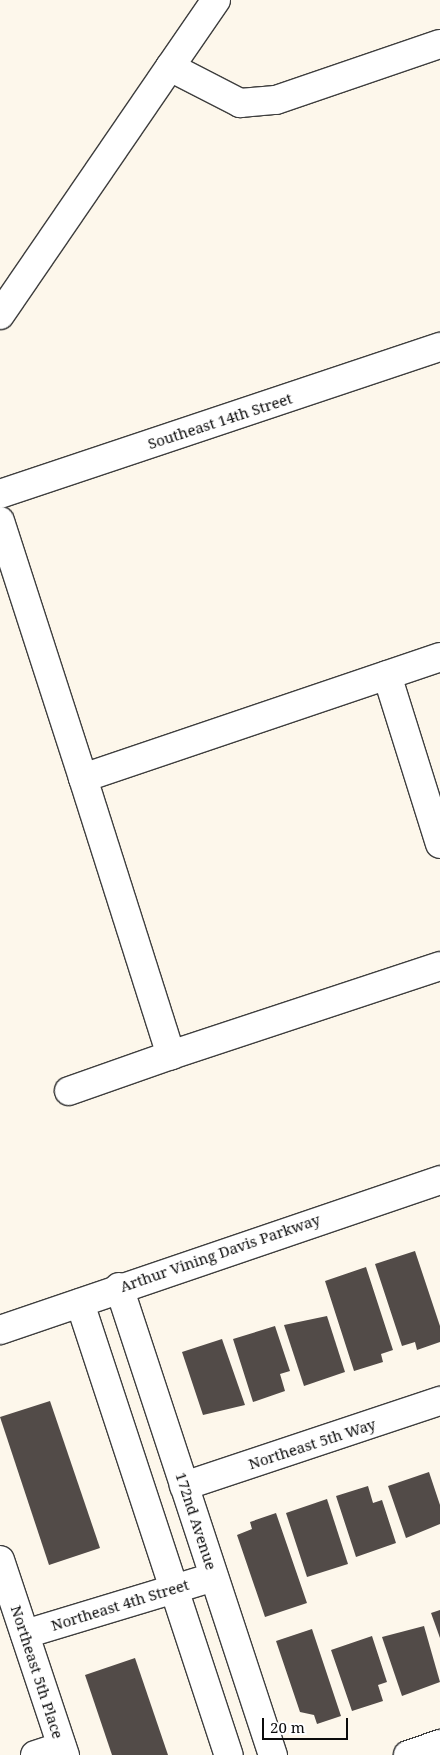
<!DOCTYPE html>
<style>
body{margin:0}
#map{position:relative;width:440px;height:1755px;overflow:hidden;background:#fdf7eb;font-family:"Noto Serif",serif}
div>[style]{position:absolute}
.building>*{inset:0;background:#524b48}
.roads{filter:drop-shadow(1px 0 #3e3e3e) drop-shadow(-1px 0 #3e3e3e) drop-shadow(0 1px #3e3e3e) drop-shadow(0 -1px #3e3e3e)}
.street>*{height:28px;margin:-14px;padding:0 14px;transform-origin:14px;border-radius:14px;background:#fff}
span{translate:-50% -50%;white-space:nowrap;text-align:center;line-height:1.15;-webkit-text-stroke:5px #fff;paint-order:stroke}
.street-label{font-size:15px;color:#0b0b0b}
.scale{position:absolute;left:262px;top:1718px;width:86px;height:22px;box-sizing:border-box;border:2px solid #0b0b0b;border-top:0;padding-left:6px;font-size:15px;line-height:18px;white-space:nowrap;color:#0b0b0b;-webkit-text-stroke:4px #fff;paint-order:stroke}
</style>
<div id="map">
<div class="building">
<i style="clip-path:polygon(415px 1251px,440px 1326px,440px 1342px,417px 1350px,415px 1342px,402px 1346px,375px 1264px)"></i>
<i style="clip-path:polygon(366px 1267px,393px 1350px,381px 1354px,383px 1362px,354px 1371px,325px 1281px)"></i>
<i style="clip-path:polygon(327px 1316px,345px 1372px,304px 1386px,284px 1325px)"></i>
<i style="clip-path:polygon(275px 1326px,290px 1371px,280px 1374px,285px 1391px,253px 1402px,233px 1339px)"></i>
<i style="clip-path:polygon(222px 1339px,245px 1405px,203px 1415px,182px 1352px)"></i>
<i style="clip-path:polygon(50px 1401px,100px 1548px,49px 1565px,0 1417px)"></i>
<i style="clip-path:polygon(429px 1472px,440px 1505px,440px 1524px,406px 1538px,388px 1486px)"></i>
<i style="clip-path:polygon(368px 1486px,373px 1503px,382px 1500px,396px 1543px,356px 1557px,336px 1496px)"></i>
<i style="clip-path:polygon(327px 1499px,348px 1564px,307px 1577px,286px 1513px)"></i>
<i style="clip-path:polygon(276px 1513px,307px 1603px,265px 1617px,237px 1535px,252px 1529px,250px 1522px)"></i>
<i style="clip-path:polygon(440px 1610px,440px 1638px,431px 1613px)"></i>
<i style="clip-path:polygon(424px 1626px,440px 1682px,402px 1696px,382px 1637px)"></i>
<i style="clip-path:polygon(312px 1629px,341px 1716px,317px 1724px,314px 1715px,300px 1712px,276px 1641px)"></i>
<i style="clip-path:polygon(372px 1636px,387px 1682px,378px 1685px,383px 1701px,352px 1711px,331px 1650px)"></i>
<i style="clip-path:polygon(135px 1658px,168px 1755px,112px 1755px,85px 1675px)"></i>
</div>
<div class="roads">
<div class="street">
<i style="left:216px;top:0;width:81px;rotate:124.5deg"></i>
<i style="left:170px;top:67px;width:79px;rotate:27.2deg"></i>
<i style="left:240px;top:103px;width:36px;rotate:-5deg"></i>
<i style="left:276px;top:100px;width:173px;rotate:-18.9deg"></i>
<i style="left:0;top:315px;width:301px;rotate:-55.6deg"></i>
<i style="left:0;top:494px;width:464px;rotate:-18.5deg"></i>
<i style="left:0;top:521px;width:270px;rotate:72.1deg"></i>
<i style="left:83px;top:778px;width:377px;rotate:-18.7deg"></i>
<i style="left:387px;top:675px;width:177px;rotate:72.6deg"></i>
<i style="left:83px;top:778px;width:291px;rotate:72.4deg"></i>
<i style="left:171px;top:1055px;width:283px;rotate:-18.3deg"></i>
<i style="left:69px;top:1091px;width:108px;rotate:-19.4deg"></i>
<i style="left:119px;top:1287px;width:493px;rotate:71.8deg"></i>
<i style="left:80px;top:1303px;width:476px;rotate:71.8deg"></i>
<i style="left:0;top:1330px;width:465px;rotate:-18.8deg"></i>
<i style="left:184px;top:1486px;width:270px;rotate:-18.4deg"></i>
<i style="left:0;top:1560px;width:206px;rotate:71.6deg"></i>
<i style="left:25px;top:1634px;width:197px;rotate:-16.8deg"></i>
<i style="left:35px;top:1755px;width:28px;rotate:-18deg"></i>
<i style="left:408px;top:1755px;width:34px;rotate:-19deg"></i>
</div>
</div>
<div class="street-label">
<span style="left:220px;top:421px;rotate:-18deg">Southeast 14th Street</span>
<span style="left:220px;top:1253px;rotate:-19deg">Arthur Vining Davis Parkway</span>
<span style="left:312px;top:1444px;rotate:-18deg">Northeast 5th Way</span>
<span style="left:196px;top:1521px;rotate:72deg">172nd Avenue</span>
<span style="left:120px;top:1605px;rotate:-17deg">Northeast 4th Street</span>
<span style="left:37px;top:1672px;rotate:72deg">Northeast 5th Place</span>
</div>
<div class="scale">20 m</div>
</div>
